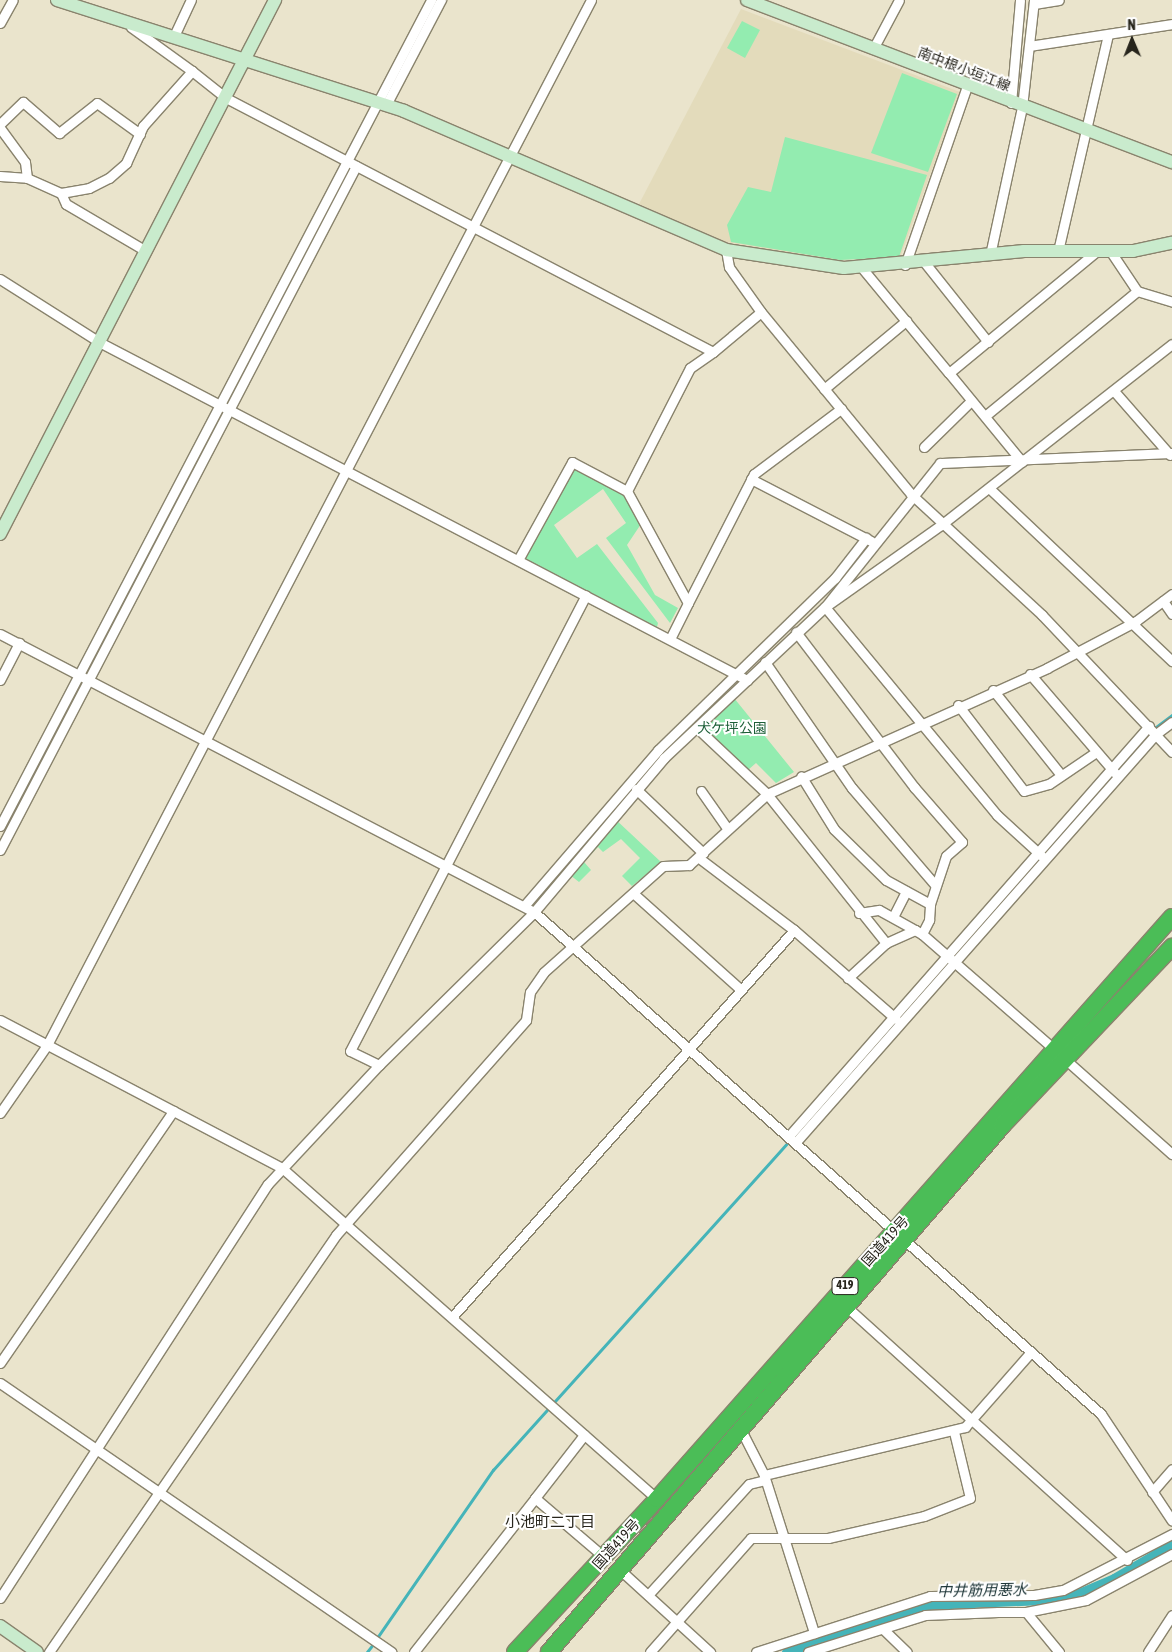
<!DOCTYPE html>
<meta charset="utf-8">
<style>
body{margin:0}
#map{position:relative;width:1172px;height:1652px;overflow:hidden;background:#eae4cc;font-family:"Asap Condensed","Noto Sans JP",sans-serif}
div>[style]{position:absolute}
.built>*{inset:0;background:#e3dbbb}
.green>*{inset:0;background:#93ecb0}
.stream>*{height:2.5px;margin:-1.25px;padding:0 1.25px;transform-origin:1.25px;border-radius:1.25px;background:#45b4b9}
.canal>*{height:9px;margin:-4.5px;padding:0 4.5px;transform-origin:4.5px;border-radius:4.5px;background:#45b4b9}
.roads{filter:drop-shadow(1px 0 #89836d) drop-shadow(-1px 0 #89836d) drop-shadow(0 1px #89836d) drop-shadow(0 -1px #89836d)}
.street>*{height:9px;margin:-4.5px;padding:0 4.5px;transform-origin:4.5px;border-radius:4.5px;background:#fff}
.secondary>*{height:12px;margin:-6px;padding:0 6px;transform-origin:6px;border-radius:6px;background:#c9ebcd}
.highway>*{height:16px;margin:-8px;padding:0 8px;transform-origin:8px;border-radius:8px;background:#4bbd57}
span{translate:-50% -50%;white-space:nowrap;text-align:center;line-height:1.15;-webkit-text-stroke:4px #fff;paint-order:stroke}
.shield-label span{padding:1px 4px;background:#fff;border:1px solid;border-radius:4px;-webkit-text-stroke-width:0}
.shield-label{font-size:12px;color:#27251c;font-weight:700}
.street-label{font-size:14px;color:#27251c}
.park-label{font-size:14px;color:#1d5f38}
.neighbourhood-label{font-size:15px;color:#27251c}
.water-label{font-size:15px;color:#1d3537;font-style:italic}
.north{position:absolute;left:1107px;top:15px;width:50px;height:50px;-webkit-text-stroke:4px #fff;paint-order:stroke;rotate:359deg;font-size:14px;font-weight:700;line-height:20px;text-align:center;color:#27251c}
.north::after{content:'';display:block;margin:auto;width:18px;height:22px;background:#27251c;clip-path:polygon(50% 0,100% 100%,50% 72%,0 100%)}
</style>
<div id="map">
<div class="built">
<i style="clip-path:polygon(741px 9px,960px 92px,900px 258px,831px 260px,720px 241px,639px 204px)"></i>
</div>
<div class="green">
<i style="clip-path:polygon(742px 21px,760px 30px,745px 58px,727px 48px)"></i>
<i style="clip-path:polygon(902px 73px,957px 94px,928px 172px,871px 153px)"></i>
<i style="clip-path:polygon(785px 137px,927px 175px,899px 257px,840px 260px,731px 242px,727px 225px,748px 187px,771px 192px)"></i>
<i style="clip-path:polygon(573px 467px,624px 493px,641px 524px,627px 545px,655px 595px,678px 608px,670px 623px,606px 538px,626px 523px,603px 489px,554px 525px,577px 558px,597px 544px,658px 623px,657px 627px,524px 559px)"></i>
<i style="clip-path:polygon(734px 698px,794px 772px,776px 783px,756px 763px,748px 770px,703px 729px)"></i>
<i style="clip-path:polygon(614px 818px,661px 862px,632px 886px,622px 876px,640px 858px,621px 839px,603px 852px,598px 847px,584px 862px,591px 870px,579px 882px,570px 875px)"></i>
</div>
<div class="stream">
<i style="left:86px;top:675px;width:134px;rotate:-62.5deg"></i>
<i style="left:1156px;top:727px;width:20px;rotate:-37deg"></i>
<i style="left:1117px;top:770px;width:49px;rotate:-47.5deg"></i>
<i style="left:1065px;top:828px;width:73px;rotate:-47.8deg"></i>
<i style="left:377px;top:1638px;width:204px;rotate:-55.4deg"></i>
<i style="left:493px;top:1470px;width:443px;rotate:-48deg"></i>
<i style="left:367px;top:1652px;width:11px;rotate:-52deg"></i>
</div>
<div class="canal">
<i style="left:786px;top:1652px;width:150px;rotate:-18.3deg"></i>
<i style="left:928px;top:1605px;width:137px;rotate:-2.5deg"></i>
<i style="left:1065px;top:1599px;width:53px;rotate:-23.2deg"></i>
<i style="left:1114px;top:1578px;width:67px;rotate:-30.4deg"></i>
</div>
<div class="roads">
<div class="street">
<i style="left:1034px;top:4px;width:25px;rotate:-9deg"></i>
<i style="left:0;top:23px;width:26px;rotate:-61deg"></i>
<i style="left:131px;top:27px;width:75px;rotate:35.8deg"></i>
<i style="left:174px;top:36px;width:40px;rotate:-65deg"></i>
<i style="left:1029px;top:46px;width:145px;rotate:-8.7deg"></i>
<i style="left:873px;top:49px;width:55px;rotate:-62deg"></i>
<i style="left:1011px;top:103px;width:103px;rotate:-85deg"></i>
<i style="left:386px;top:105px;width:119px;rotate:-62.4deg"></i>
<i style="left:0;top:124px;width:32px;rotate:-44deg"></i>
<i style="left:23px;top:102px;width:48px;rotate:40.7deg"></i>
<i style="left:59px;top:133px;width:48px;rotate:-38.3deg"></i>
<i style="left:97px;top:103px;width:53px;rotate:35.8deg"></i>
<i style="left:0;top:128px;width:42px;rotate:53.7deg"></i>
<i style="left:25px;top:162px;width:16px;rotate:83deg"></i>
<i style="left:0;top:176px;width:27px;rotate:4deg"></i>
<i style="left:27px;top:178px;width:37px;rotate:24deg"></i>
<i style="left:61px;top:193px;width:28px;rotate:-10deg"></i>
<i style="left:89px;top:188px;width:22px;rotate:-27deg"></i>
<i style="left:109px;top:178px;width:23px;rotate:-41deg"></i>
<i style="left:126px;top:163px;width:41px;rotate:-65.3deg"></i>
<i style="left:143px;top:126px;width:74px;rotate:-48.3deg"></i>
<i style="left:192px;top:71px;width:43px;rotate:38.5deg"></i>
<i style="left:226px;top:98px;width:549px;rotate:27.54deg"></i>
<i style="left:713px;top:352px;width:62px;rotate:-39.8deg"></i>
<i style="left:61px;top:193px;width:12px;rotate:66deg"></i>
<i style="left:66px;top:204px;width:93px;rotate:30.4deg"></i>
<i style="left:726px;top:250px;width:17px;rotate:80deg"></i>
<i style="left:729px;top:267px;width:55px;rotate:54.6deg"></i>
<i style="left:761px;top:312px;width:236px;rotate:50.5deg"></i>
<i style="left:911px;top:494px;width:178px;rotate:42.7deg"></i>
<i style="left:1042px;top:615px;width:189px;rotate:46.5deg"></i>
<i style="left:1058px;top:251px;width:222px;rotate:-77deg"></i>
<i style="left:1111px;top:252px;width:47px;rotate:56.3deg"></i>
<i style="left:1137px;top:291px;width:37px;rotate:17deg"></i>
<i style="left:990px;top:255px;width:151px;rotate:-77.8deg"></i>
<i style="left:1022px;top:107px;width:108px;rotate:-83.6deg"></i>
<i style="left:925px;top:263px;width:101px;rotate:51.4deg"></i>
<i style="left:905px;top:265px;width:189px;rotate:-70.9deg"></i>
<i style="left:862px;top:268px;width:136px;rotate:50.4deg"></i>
<i style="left:949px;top:373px;width:190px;rotate:-39.5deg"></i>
<i style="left:0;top:279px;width:120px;rotate:32.4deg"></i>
<i style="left:101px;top:343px;width:729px;rotate:27.55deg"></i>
<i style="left:949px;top:373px;width:115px;rotate:50.6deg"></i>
<i style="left:824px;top:389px;width:107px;rotate:-39.7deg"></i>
<i style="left:1114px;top:391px;width:85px;rotate:48.8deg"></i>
<i style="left:985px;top:416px;width:197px;rotate:-39.4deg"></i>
<i style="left:924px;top:447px;width:66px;rotate:-44.4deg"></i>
<i style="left:751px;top:479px;width:135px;rotate:27.3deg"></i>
<i style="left:989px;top:488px;width:252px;rotate:43.4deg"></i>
<i style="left:518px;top:560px;width:112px;rotate:-61.1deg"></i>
<i style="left:572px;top:462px;width:62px;rotate:27.8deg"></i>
<i style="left:1163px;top:601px;width:16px;rotate:55deg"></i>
<i style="left:688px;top:603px;width:145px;rotate:-62.9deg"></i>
<i style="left:754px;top:474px;width:109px;rotate:-36.8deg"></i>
<i style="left:796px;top:632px;width:195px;rotate:52.7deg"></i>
<i style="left:914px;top:787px;width:73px;rotate:48.9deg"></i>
<i style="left:962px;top:842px;width:21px;rotate:139deg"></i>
<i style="left:946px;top:856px;width:51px;rotate:108.4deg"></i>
<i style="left:930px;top:904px;width:50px;rotate:-151.4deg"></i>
<i style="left:886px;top:880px;width:73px;rotate:-135.6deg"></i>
<i style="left:834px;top:829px;width:62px;rotate:-121.9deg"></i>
<i style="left:0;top:634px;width:602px;rotate:27.5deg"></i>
<i style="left:534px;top:912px;width:757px;rotate:41.52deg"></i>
<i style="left:1101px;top:1414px;width:128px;rotate:56.4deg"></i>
<i style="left:670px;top:639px;width:40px;rotate:-63.4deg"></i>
<i style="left:688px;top:603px;width:128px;rotate:-118.6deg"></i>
<i style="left:627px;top:491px;width:138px;rotate:-62.9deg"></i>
<i style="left:690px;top:368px;width:28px;rotate:-35deg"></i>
<i style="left:765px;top:662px;width:153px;rotate:55.4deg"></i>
<i style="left:852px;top:788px;width:128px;rotate:49.4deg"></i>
<i style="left:1030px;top:674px;width:132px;rotate:49.3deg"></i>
<i style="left:0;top:680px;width:42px;rotate:-62.8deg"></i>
<i style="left:993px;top:690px;width:109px;rotate:51.3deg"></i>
<i style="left:958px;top:705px;width:108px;rotate:52.5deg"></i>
<i style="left:1024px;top:791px;width:26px;rotate:-16deg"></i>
<i style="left:1049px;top:784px;width:57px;rotate:-34.2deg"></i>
<i style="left:697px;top:728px;width:96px;rotate:43.3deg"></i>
<i style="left:767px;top:794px;width:191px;rotate:51.4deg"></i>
<i style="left:886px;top:943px;width:52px;rotate:137.4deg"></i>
<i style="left:636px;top:789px;width:93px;rotate:43.7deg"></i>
<i style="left:701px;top:791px;width:45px;rotate:54.9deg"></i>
<i style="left:0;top:826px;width:932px;rotate:-62.44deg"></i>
<i style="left:0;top:850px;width:771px;rotate:-62.5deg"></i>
<i style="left:699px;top:858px;width:119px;rotate:37.2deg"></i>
<i style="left:794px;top:930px;width:135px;rotate:41.1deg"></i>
<i style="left:1045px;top:859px;width:65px;rotate:-137.5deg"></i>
<i style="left:997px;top:815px;width:270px;rotate:-129.6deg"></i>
<i style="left:825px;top:607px;width:142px;rotate:-35.3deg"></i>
<i style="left:941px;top:525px;width:293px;rotate:-38.1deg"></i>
<i style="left:633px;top:893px;width:144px;rotate:41.9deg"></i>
<i style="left:524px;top:906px;width:206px;rotate:-49.3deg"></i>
<i style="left:658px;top:750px;width:247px;rotate:-44.2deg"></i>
<i style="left:835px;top:578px;width:51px;rotate:-52.2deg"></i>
<i style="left:859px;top:913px;width:20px;rotate:-9deg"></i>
<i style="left:879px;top:910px;width:41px;rotate:29.1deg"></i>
<i style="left:893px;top:917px;width:29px;rotate:-63deg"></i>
<i style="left:922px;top:934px;width:16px;rotate:-63deg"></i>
<i style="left:929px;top:920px;width:16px;rotate:-86deg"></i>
<i style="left:886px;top:943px;width:32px;rotate:-24deg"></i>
<i style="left:915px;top:930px;width:8px;rotate:30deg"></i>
<i style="left:922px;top:934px;width:176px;rotate:41.1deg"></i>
<i style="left:0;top:1020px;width:318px;rotate:27.7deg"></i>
<i style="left:282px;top:1168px;width:500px;rotate:41.43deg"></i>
<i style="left:1066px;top:1060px;width:142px;rotate:41.6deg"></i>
<i style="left:379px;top:1065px;width:32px;rotate:-154deg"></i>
<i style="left:350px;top:1051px;width:513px;rotate:-62.64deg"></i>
<i style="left:0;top:1113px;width:83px;rotate:-55.3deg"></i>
<i style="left:47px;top:1045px;width:1178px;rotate:-62.5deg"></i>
<i style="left:788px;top:1137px;width:547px;rotate:-48.71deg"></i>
<i style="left:795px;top:1143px;width:546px;rotate:-48.57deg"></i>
<i style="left:1156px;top:734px;width:20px;rotate:-37deg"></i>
<i style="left:848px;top:1308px;width:376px;rotate:42.1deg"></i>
<i style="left:453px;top:1316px;width:515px;rotate:-48.54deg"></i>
<i style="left:0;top:1363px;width:306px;rotate:-55.5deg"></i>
<i style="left:0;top:1383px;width:475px;rotate:34.5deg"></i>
<i style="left:740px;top:1428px;width:53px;rotate:62.9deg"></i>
<i style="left:764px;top:1475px;width:166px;rotate:72.4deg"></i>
<i style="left:764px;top:1475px;width:207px;rotate:-13.4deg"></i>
<i style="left:965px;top:1427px;width:100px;rotate:-48.7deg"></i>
<i style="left:1152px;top:1492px;width:30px;rotate:-49deg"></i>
<i style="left:535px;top:1498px;width:80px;rotate:-52.1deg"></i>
<i style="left:618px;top:1568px;width:125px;rotate:42.4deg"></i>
<i style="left:648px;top:1595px;width:150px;rotate:-47.7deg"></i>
<i style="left:749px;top:1484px;width:16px;rotate:-14deg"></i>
<i style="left:0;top:1598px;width:493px;rotate:-57.1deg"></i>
<i style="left:268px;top:1184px;width:163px;rotate:-47deg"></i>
<i style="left:379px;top:1065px;width:218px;rotate:-44.6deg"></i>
<i style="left:534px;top:912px;width:202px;rotate:-49.8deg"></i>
<i style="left:664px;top:758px;width:221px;rotate:-43.2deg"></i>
<i style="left:825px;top:607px;width:184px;rotate:-51.4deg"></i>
<i style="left:940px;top:463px;width:232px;rotate:-2.5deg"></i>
<i style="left:1026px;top:1612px;width:61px;rotate:-11.3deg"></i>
<i style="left:1086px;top:1600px;width:98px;rotate:-28.1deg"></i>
<i style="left:883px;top:1629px;width:33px;rotate:44deg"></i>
<i style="left:49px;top:1652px;width:506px;rotate:-55.46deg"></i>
<i style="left:336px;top:1235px;width:287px;rotate:-48.5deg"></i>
<i style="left:526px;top:1020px;width:28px;rotate:-82deg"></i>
<i style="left:530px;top:992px;width:24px;rotate:-55deg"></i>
<i style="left:544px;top:972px;width:159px;rotate:-41.7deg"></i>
<i style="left:663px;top:866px;width:26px;rotate:-2deg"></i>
<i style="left:689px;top:865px;width:105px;rotate:-42.3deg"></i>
<i style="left:767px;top:794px;width:307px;rotate:-24.2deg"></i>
<i style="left:1047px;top:668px;width:101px;rotate:-27.8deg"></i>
<i style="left:1136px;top:621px;width:45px;rotate:-36.9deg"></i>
<i style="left:414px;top:1652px;width:196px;rotate:-51.8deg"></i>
<i style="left:535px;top:1498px;width:91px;rotate:40.5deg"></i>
<i style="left:650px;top:1652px;width:152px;rotate:-48.5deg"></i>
<i style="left:751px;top:1538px;width:77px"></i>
<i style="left:828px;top:1538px;width:98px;rotate:-12.9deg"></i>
<i style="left:924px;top:1516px;width:49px;rotate:-21.4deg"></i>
<i style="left:970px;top:1498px;width:68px;rotate:-103.6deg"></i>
<i style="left:756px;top:1652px;width:183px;rotate:-17.8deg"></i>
<i style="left:930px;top:1596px;width:104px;rotate:-0.6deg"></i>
<i style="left:1034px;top:1595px;width:29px;rotate:-10deg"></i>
<i style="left:1063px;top:1590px;width:123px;rotate:-27.2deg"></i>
<i style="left:808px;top:1652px;width:123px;rotate:-17.5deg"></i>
<i style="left:925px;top:1615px;width:73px;rotate:-2.4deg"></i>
<i style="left:998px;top:1612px;width:28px"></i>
<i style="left:1026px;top:1612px;width:52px;rotate:50.5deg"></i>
<i style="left:1148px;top:1652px;width:44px;rotate:-57deg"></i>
</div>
<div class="secondary">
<i style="left:57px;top:0;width:364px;rotate:17.7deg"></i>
<i style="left:404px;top:111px;width:351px;rotate:23.3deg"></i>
<i style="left:726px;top:250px;width:119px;rotate:8.7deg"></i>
<i style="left:844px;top:268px;width:181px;rotate:-5.4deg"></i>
<i style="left:1024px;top:251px;width:109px"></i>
<i style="left:1133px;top:251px;width:40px;rotate:-12deg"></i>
<i style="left:747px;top:0;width:455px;rotate:20.9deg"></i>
<i style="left:0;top:534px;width:601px;rotate:-62.75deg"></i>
<i style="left:0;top:1626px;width:45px;rotate:35.1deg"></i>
</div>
<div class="highway">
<i style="left:515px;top:1652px;width:209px;rotate:-47.1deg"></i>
<i style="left:657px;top:1499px;width:777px;rotate:-48.5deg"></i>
<i style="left:549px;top:1652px;width:694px;rotate:-49.26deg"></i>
<i style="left:1002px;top:1126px;width:247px;rotate:-46.5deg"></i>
</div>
</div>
<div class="shield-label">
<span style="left:845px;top:1286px">419</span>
</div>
<div class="street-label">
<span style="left:964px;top:69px;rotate:21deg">南中根小垣江線</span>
<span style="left:885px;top:1241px;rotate:-48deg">国道419号</span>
<span style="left:616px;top:1544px;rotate:-48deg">国道419号</span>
</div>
<div class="park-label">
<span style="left:732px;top:728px">犬ケ坪公園</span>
</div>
<div class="neighbourhood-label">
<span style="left:550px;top:1522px">小池町二丁目</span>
</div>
<div class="water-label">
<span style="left:982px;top:1590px;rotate:-1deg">中井筋用悪水</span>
</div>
<div class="north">N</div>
</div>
